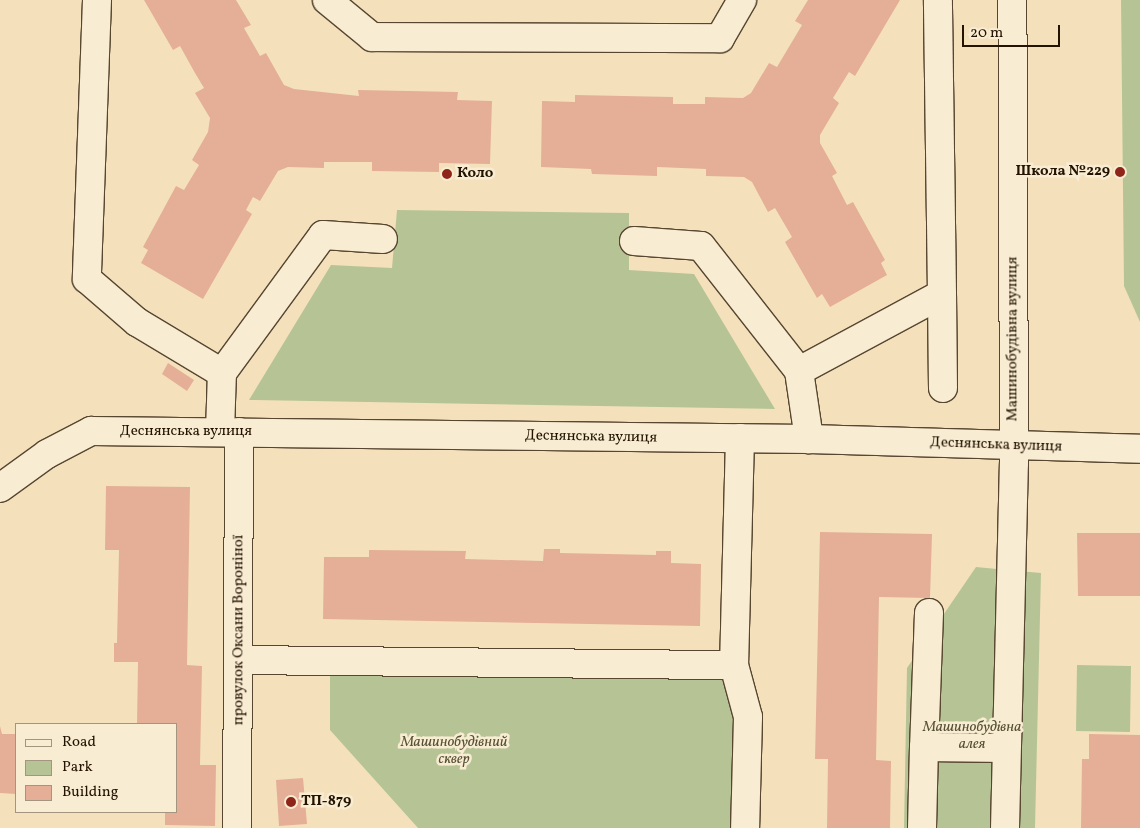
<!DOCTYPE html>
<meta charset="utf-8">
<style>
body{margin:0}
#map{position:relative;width:1140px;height:828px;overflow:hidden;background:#f4e1bc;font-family:Vollkorn,serif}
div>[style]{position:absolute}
.green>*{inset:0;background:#b6c495}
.building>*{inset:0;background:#e4af96}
.roads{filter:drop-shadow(1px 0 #574630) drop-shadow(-1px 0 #574630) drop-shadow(0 1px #574630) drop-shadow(0 -1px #574630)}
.minor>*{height:28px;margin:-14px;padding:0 14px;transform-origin:14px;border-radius:14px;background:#f8ecd3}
.dots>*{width:14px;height:14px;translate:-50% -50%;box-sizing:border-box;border:2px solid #f8ecd3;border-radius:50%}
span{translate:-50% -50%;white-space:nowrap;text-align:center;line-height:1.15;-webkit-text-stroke:5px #f8ecd3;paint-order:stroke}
.poi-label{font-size:15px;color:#231301;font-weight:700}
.right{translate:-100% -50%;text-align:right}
.left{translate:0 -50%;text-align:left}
.street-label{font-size:15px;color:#231301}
.park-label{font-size:15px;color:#565135;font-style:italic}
.legend{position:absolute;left:15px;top:723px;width:162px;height:90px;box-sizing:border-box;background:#f8ecd3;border:1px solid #a3957f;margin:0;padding:6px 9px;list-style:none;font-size:15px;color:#231301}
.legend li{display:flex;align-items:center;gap:10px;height:25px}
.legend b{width:25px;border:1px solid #a3957f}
.scale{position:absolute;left:962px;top:25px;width:98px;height:22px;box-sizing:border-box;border:2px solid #231301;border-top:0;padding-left:6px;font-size:15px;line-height:18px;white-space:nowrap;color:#231301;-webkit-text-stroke:4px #f8ecd3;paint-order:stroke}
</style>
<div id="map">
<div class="green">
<i style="clip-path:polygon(1121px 0,1140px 0,1140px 322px,1124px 286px)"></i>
<i style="clip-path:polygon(397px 210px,629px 213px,629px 270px,694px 274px,775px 409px,249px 400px,331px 265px,392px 268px)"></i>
<i style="clip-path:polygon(976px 567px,1041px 573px,1035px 828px,904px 828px,907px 668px)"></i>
<i style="clip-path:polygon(1077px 665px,1131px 666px,1130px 732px,1076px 731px)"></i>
<i style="clip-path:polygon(330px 671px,734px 677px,742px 828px,418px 828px,330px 730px)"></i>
</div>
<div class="building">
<i style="clip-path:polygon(144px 0,236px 0,251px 25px,244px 28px,260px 56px,266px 53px,284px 85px,294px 89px,359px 96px,358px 90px,458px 92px,457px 100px,492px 101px,490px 164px,439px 163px,439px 172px,372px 171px,372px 162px,324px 162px,324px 168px,288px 167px,278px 171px,260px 201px,253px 197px,246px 210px,252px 214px,203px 299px,141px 263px,148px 250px,143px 247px,176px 186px,184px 190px,199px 165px,192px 160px,208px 132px,210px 118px,195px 93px,204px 88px,195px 73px,180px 46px,173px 50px)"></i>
<i style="clip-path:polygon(808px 0,900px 0,855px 76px,849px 72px,833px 98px,839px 103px,820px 135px,820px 143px,837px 173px,832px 176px,847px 205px,853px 202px,885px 260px,881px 263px,887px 275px,830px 307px,822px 294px,817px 298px,785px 242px,792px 237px,775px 208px,768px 212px,752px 182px,744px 177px,706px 176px,706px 169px,657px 167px,657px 176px,592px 174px,591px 169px,541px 167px,542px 101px,575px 102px,575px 95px,673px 97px,673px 104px,705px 104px,705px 97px,743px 98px,751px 93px,769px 63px,777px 67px,802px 25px,795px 21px)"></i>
<i style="clip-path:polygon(168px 363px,194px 380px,187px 391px,162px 374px)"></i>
<i style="clip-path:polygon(106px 486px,190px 487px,187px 665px,202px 666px,200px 765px,216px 765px,215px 826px,165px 825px,165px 812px,176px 812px,176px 724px,137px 724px,138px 662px,114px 662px,114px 643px,117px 643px,119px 550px,105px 550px)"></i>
<i style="clip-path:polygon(820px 532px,932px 534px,930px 598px,879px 597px,876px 760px,891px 761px,890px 828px,827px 828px,828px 759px,815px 759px)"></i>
<i style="clip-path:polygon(1077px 533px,1140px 533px,1140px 596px,1078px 596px)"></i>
<i style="clip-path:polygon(544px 549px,560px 549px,560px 553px,656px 555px,656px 551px,671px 551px,671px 563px,701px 564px,700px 626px,323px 619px,324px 557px,369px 557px,369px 550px,466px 551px,465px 559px,543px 561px)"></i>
<i style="clip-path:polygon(0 726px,2px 734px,16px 734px,16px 794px,0 793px)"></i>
<i style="clip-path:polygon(1089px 734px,1140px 735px,1140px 828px,1081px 828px,1082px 759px,1089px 759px)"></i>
<i style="clip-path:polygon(303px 778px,307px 824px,279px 826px,276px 780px)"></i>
</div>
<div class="roads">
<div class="minor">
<i style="left:97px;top:0;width:279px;rotate:92.1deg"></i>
<i style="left:87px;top:279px;width:66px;rotate:40.7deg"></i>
<i style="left:137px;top:322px;width:99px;rotate:31deg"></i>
<i style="left:327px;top:0;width:58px;rotate:39.4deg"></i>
<i style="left:372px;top:37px;width:348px;rotate:0.2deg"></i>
<i style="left:720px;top:38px;width:44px;rotate:-59.9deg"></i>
<i style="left:634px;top:241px;width:67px;rotate:4.3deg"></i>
<i style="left:701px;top:246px;width:159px;rotate:51.9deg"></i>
<i style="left:799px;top:371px;width:69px;rotate:81.6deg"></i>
<i style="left:942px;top:294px;width:94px;rotate:89.4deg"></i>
<i style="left:799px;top:371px;width:162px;rotate:-28.3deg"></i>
<i style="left:942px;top:294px;width:294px;rotate:-90.8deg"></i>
<i style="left:220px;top:432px;width:59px;rotate:-88.1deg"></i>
<i style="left:222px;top:373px;width:171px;rotate:-53.8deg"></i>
<i style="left:323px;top:235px;width:60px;rotate:3.8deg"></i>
<i style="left:740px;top:438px;width:227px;rotate:91.5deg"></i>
<i style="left:734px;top:665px;width:54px;rotate:74.9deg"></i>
<i style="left:748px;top:717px;width:111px;rotate:91.5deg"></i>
<i style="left:0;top:488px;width:58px;rotate:-35.9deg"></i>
<i style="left:47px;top:454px;width:50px;rotate:-27.6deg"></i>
<i style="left:91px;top:431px;width:718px;rotate:0.64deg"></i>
<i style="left:809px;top:439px;width:331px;rotate:1.7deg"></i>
<i style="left:929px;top:613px;width:134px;rotate:92.1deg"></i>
<i style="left:924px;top:747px;width:82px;rotate:0.7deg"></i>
<i style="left:239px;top:660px;width:495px;rotate:0.6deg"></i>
<i style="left:237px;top:828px;width:396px;rotate:-89.7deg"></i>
<i style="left:922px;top:828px;width:81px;rotate:-88.6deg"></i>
<i style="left:1005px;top:828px;width:365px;rotate:-88.6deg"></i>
<i style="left:1014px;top:463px;width:463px;rotate:-90.2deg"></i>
</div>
</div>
<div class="dots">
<i style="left:1120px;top:172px;background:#8f2418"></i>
<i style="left:447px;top:174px;background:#8f2418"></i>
<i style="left:291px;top:802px;background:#8f2418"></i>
</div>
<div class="poi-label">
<span class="right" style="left:1110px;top:172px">Школа №229</span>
<span class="left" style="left:457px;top:174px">Коло</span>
<span class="left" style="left:301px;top:802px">ТП-879</span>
</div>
<div class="street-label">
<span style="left:1013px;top:339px;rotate:-90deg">Машинобудівна вулиця</span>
<span style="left:186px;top:432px">Деснянська вулиця</span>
<span style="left:591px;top:437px;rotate:1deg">Деснянська вулиця</span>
<span style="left:996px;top:445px;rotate:2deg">Деснянська вулиця</span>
<span style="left:239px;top:630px;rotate:-90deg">провулок Оксани Вороніної</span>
</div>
<div class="park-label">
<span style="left:972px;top:736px">Машинобудівна<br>алея</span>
<span style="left:454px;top:751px">Машинобудівний<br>сквер</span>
</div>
<ul class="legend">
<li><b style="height:6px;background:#f8ecd3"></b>Road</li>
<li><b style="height:14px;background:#b6c495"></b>Park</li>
<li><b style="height:14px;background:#e4af96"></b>Building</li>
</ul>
<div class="scale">20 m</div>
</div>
